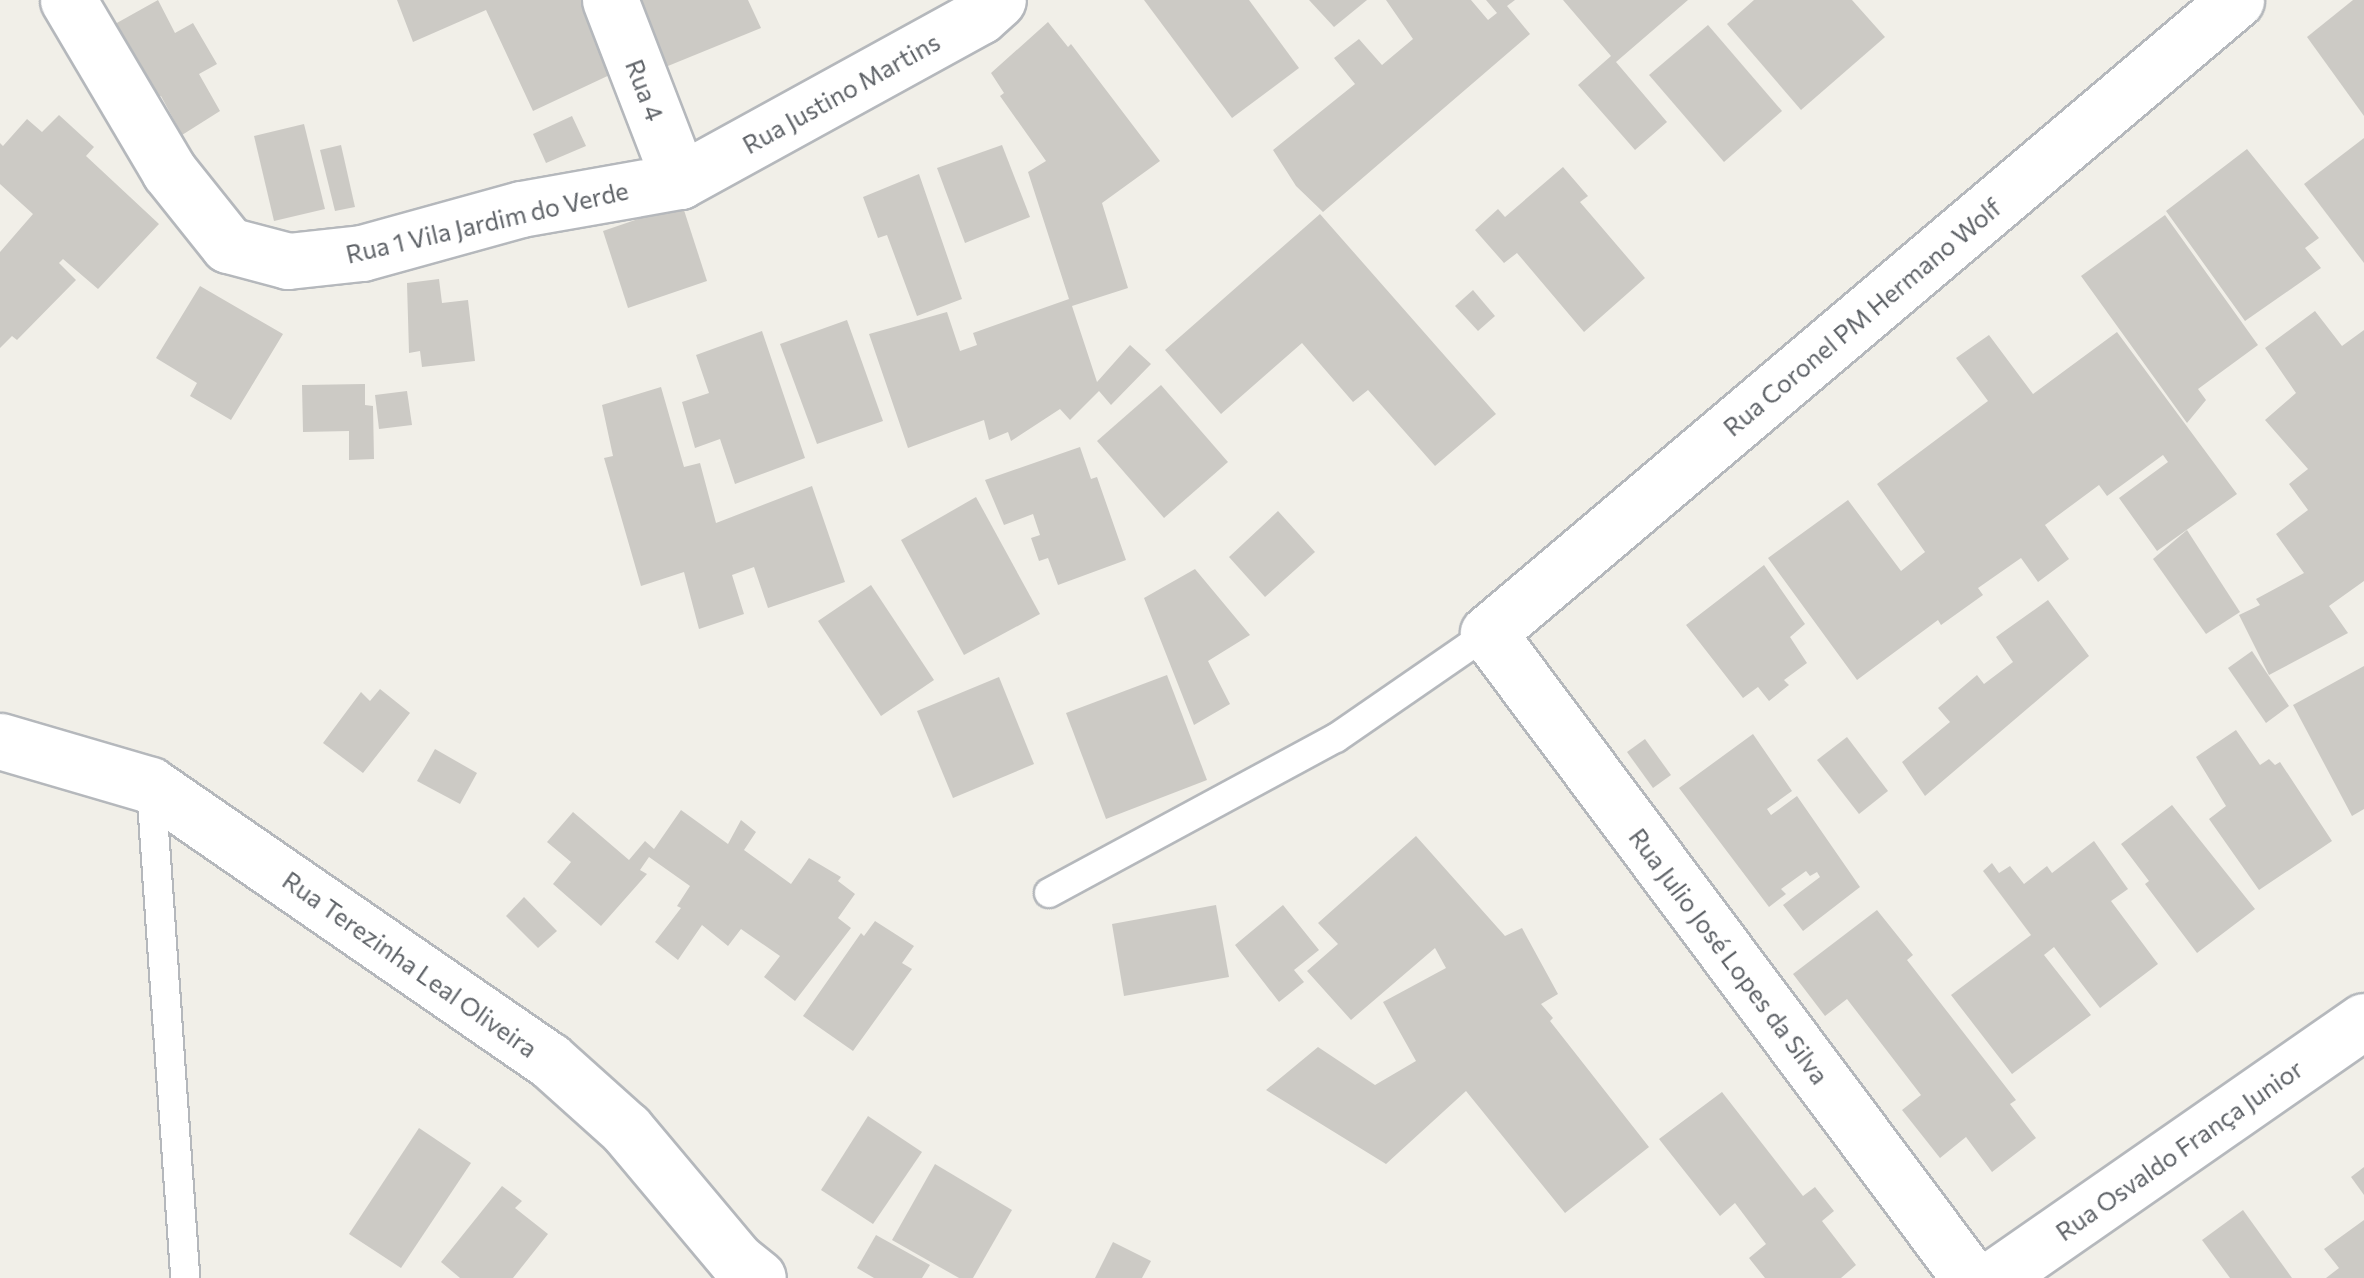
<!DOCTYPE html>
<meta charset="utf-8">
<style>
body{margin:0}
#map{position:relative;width:2364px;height:1278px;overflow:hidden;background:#f1efe8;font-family:Commissioner,sans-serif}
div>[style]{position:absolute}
.building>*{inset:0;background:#cccac5}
.roads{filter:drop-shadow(2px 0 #b5b8bc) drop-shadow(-2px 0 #b5b8bc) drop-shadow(0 2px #b5b8bc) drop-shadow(0 -2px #b5b8bc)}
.lane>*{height:28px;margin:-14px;padding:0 14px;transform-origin:14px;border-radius:14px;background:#fff}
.street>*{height:55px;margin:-27.5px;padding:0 27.5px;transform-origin:27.5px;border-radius:27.5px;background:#fff}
.secondary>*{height:55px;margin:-27.5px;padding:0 27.5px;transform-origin:27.5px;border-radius:27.5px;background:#fff}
span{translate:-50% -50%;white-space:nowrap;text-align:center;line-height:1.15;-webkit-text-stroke:8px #fff;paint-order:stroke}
.street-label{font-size:25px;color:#5f6368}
</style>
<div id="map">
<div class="building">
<i style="clip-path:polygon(158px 0,175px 33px,193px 23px,217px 64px,199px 74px,220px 111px,182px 135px,161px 96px,156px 98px,115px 24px)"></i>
<i style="clip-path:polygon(397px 0,586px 0,616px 72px,533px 111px,486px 10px,413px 42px)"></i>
<i style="clip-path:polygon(632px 0,748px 0,761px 28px,663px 68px)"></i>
<i style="clip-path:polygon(1144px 0,1249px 0,1299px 68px,1232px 118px)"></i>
<i style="clip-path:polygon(1309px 0,1367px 0,1334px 27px)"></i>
<i style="clip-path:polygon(1386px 0,1471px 0,1488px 20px,1497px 13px,1486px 0,1515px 0,1507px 6px,1530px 34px,1323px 212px,1296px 186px,1273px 150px,1355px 84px,1334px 58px,1359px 39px,1382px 65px,1413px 39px)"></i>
<i style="clip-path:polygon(1563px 0,1688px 0,1616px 62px,1667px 122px,1635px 150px,1578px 85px,1611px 56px)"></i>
<i style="clip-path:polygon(1754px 0,1852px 0,1885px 37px,1801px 110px,1727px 24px)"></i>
<i style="clip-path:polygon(2353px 0,2364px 0,2364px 116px,2307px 37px)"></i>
<i style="clip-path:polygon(1048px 22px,1068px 47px,1071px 44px,1160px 161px,1102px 203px,1128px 288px,1072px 306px,1097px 382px,1130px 345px,1151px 364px,1111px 405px,1099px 391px,1070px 420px,1060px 409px,1011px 441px,1008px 432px,989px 440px,984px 420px,908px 448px,869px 334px,947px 312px,960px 351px,977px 345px,973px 333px,1069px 299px,1028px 172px,1046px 161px,1000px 96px,1004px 93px,991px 73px)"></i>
<i style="clip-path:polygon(1708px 25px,1782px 111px,1724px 162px,1649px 75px)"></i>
<i style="clip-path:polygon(59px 115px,94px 147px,86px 156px,159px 224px,98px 289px,63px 259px,59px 263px,76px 280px,17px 340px,12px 336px,0 348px,0 252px,33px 214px,0 184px,0 143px,3px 146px,27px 119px,42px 132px)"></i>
<i style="clip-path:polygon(572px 116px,586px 146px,546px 163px,533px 134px)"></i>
<i style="clip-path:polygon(304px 124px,325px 209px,274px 221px,254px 136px)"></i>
<i style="clip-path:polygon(2364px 138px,2364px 263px,2304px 184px)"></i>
<i style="clip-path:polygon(341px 145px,355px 207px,335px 211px,320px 150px)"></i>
<i style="clip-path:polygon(1002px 145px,1030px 217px,965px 243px,937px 168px)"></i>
<i style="clip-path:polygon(2247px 149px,2319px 238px,2305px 248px,2321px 268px,2245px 321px,2166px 211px)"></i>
<i style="clip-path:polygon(1563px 167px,1588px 196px,1580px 202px,1645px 278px,1584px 332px,1517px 253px,1504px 263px,1475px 230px,1498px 209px,1505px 217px)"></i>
<i style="clip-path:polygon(919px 174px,962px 299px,917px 316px,887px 235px,878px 238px,863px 197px)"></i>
<i style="clip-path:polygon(682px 204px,707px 281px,628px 308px,603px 231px)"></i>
<i style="clip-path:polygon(1320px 214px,1496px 414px,1435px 466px,1368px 390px,1353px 402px,1302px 343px,1221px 414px,1165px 350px)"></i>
<i style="clip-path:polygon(2165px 215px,2258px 345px,2198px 389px,2206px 400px,2187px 423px,2081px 276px)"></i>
<i style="clip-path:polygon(439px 279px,442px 303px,468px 300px,475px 361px,422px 367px,420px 351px,409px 353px,407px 283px)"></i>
<i style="clip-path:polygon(200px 286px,283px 334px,231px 420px,190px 396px,197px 383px,156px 358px)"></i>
<i style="clip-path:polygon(1473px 290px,1495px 316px,1478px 331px,1455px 306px)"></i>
<i style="clip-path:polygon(2315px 311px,2342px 346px,2364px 330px,2364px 581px,2329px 606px,2348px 633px,2269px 675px,2239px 615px,2260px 605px,2256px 599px,2304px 573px,2276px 534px,2308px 510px,2289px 484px,2308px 469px,2265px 420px,2296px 393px,2265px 348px)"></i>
<i style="clip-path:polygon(847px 320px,883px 421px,817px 444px,780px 344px)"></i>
<i style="clip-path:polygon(762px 331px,805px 458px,735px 484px,720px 439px,695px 448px,682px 402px,709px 393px,696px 355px)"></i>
<i style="clip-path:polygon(2117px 332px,2237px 494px,2157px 551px,2119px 498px,2168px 462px,2163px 455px,2107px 496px,2099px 485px,2045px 525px,2069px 559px,2038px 582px,2021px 558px,1978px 588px,1983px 595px,1941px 625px,1938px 620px,1857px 680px,1768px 558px,1848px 500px,1901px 571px,1925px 552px,1877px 484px,1988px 401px,1956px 358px,1989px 335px,2033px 394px)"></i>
<i style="clip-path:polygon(365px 384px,365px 405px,373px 406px,374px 459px,349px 460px,349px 431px,303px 432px,302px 385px)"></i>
<i style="clip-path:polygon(1161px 385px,1228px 462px,1164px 518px,1097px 441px)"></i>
<i style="clip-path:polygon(661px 387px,684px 467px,700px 463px,716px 523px,812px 486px,845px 582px,768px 608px,754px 567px,732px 575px,744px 614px,699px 629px,684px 572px,641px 586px,604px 458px,613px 456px,602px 405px)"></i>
<i style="clip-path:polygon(407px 391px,412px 425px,379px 429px,375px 395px)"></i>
<i style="clip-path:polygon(1080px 447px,1091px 479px,1097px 477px,1126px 560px,1058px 585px,1048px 558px,1039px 561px,1031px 538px,1040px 535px,1033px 514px,1004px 525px,985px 480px)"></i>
<i style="clip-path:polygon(976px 497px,1040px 614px,964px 655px,901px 540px)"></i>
<i style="clip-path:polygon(1278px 511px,1315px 552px,1265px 597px,1229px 557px)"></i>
<i style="clip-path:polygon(2187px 530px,2240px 612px,2206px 634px,2153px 559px)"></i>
<i style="clip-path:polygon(1764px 565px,1805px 624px,1790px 637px,1807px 663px,1784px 680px,1789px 685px,1769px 701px,1758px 687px,1743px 698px,1686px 625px)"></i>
<i style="clip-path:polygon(1195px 569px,1250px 635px,1208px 661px,1230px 704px,1194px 725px,1144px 598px)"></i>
<i style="clip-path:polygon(871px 585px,934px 680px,881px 716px,818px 621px)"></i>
<i style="clip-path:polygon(2048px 600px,2089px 656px,1925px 796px,1902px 762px,1950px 722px,1938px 708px,1977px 675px,1984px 684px,2013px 662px,1996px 637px)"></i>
<i style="clip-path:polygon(2252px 651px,2289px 706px,2266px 723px,2228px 668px)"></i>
<i style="clip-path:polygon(2364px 666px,2364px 809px,2352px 816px,2293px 705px)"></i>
<i style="clip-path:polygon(1167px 675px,1207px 780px,1106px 819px,1066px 713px)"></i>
<i style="clip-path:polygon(999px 677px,1034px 764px,953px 798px,917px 711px)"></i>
<i style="clip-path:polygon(380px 689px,410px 713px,363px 773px,323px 743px,361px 692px,370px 701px)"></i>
<i style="clip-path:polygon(2236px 730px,2260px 765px,2269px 759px,2275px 765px,2280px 762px,2332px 841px,2259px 890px,2209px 819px,2226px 806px,2196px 757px)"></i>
<i style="clip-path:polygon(1753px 734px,1792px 791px,1767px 809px,1771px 815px,1797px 796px,1860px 887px,1803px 931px,1783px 905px,1820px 877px,1817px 872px,1810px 876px,1806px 871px,1781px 889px,1786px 894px,1769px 907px,1679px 788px)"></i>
<i style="clip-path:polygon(1847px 737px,1888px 791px,1859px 814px,1817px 760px)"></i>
<i style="clip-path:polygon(1645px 739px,1671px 775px,1653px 788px,1627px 752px)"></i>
<i style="clip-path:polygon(435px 749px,477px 773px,460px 804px,417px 781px)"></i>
<i style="clip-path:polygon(2172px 805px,2255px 909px,2197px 953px,2145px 884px,2149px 881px,2121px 844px)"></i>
<i style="clip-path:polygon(681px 810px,728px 844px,741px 820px,756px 832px,744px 850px,791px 884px,809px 858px,841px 877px,838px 881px,855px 894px,838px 918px,851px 928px,795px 1001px,764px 977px,780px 956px,741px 929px,728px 946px,702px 925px,678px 960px,655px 942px,681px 908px,677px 906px,690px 886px,649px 857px,640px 870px,647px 874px,601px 926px,553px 884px,571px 862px,547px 842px,573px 812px,629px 860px,645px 841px,654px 849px)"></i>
<i style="clip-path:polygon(1416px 836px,1505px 936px,1522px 928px,1558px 994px,1541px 1004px,1553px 1018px,1550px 1021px,1649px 1147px,1565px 1213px,1466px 1091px,1386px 1164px,1266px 1090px,1318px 1047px,1375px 1085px,1416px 1061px,1383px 1002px,1446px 968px,1435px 948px,1351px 1020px,1307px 971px,1338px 944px,1318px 923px)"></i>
<i style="clip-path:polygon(2094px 841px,2128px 889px,2111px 901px,2158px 964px,2100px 1008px,2054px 947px,2044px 955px,2091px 1015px,2012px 1074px,1951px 995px,2031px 935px,1983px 871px,1992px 863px,1999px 873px,2010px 866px,2024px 884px,2047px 866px,2052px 873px)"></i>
<i style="clip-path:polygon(524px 897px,557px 931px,538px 948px,506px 916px)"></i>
<i style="clip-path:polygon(1216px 905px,1229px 977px,1124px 996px,1112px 924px)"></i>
<i style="clip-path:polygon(1283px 905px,1319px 950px,1294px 970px,1304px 982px,1279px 1002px,1235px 945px)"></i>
<i style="clip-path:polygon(1877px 910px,1913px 955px,1907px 960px,2016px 1100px,2010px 1104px,2036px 1138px,1992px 1172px,1966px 1137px,1940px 1158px,1902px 1110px,1921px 1095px,1847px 999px,1825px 1016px,1793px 974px)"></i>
<i style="clip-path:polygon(875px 921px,914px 946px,902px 963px,912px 969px,853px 1051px,803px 1016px,861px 933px,864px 936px)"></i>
<i style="clip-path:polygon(1722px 1092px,1803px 1196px,1815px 1187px,1834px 1211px,1822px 1221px,1856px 1265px,1841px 1278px,1765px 1278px,1749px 1258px,1766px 1244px,1735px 1203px,1720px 1216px,1659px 1139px)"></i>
<i style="clip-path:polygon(868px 1116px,922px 1152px,873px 1224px,821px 1190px)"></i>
<i style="clip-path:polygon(419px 1128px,471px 1163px,401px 1268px,349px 1234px)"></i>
<i style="clip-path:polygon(935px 1164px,1012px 1210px,973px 1278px,959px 1278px,892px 1240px)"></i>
<i style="clip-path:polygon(2364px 1167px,2364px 1195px,2351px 1177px)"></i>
<i style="clip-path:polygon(502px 1186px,522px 1201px,515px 1208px,548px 1234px,513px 1278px,460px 1278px,441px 1262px)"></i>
<i style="clip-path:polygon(2243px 1210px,2292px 1278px,2230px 1278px,2202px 1240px)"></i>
<i style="clip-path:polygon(2364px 1220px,2364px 1278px,2326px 1278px,2339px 1268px,2324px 1249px)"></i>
<i style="clip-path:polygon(876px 1235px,930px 1265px,922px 1278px,874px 1278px,857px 1268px)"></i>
<i style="clip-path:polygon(1113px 1242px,1151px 1261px,1142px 1278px,1095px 1278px)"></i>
</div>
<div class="roads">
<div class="lane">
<i style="left:151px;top:787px;width:492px;rotate:86deg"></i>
<i style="left:1049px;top:893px;width:326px;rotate:-28.4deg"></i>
<i style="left:1336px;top:738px;width:185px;rotate:-34.6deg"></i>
</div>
<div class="street">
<i style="left:68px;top:0;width:199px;rotate:59.4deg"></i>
<i style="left:169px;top:171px;width:95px;rotate:51.4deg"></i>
<i style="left:228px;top:245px;width:62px;rotate:14.9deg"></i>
<i style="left:288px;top:261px;width:74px;rotate:-6.2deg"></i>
<i style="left:362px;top:253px;width:165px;rotate:-15.5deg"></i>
<i style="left:521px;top:209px;width:161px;rotate:-10deg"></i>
<i style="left:680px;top:181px;width:342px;rotate:-28.8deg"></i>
<i style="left:980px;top:16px;width:24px;rotate:-42deg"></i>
<i style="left:610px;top:0;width:194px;rotate:68.9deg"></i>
<i style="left:0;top:741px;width:156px;rotate:16.3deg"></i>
<i style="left:150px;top:785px;width:485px;rotate:34.6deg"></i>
<i style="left:549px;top:1060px;width:103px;rotate:41.9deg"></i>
<i style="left:626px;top:1129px;width:171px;rotate:50deg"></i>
<i style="left:736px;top:1260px;width:28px;rotate:39deg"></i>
<i style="left:1970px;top:1278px;width:805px;rotate:-126.77deg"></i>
<i style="left:1488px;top:633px;width:980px;rotate:-40.24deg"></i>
</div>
<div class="secondary">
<i style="left:1994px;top:1278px;width:450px;rotate:-34.8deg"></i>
</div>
</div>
<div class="street-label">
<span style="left:645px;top:90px;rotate:69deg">Rua 4</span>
<span style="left:841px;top:93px;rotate:-29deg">Rua Justino Martins</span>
<span style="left:487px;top:222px;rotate:-13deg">Rua 1 Vila Jardim do Verde</span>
<span style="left:1862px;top:317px;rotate:-40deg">Rua Coronel PM Hermano Wolf</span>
<span style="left:1729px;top:956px;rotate:53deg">Rua Julio José Lopes da Silva</span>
<span style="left:410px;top:964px;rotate:35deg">Rua Terezinha Leal Oliveira</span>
<span style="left:2179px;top:1150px;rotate:-35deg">Rua Osvaldo França Junior</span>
</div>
</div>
